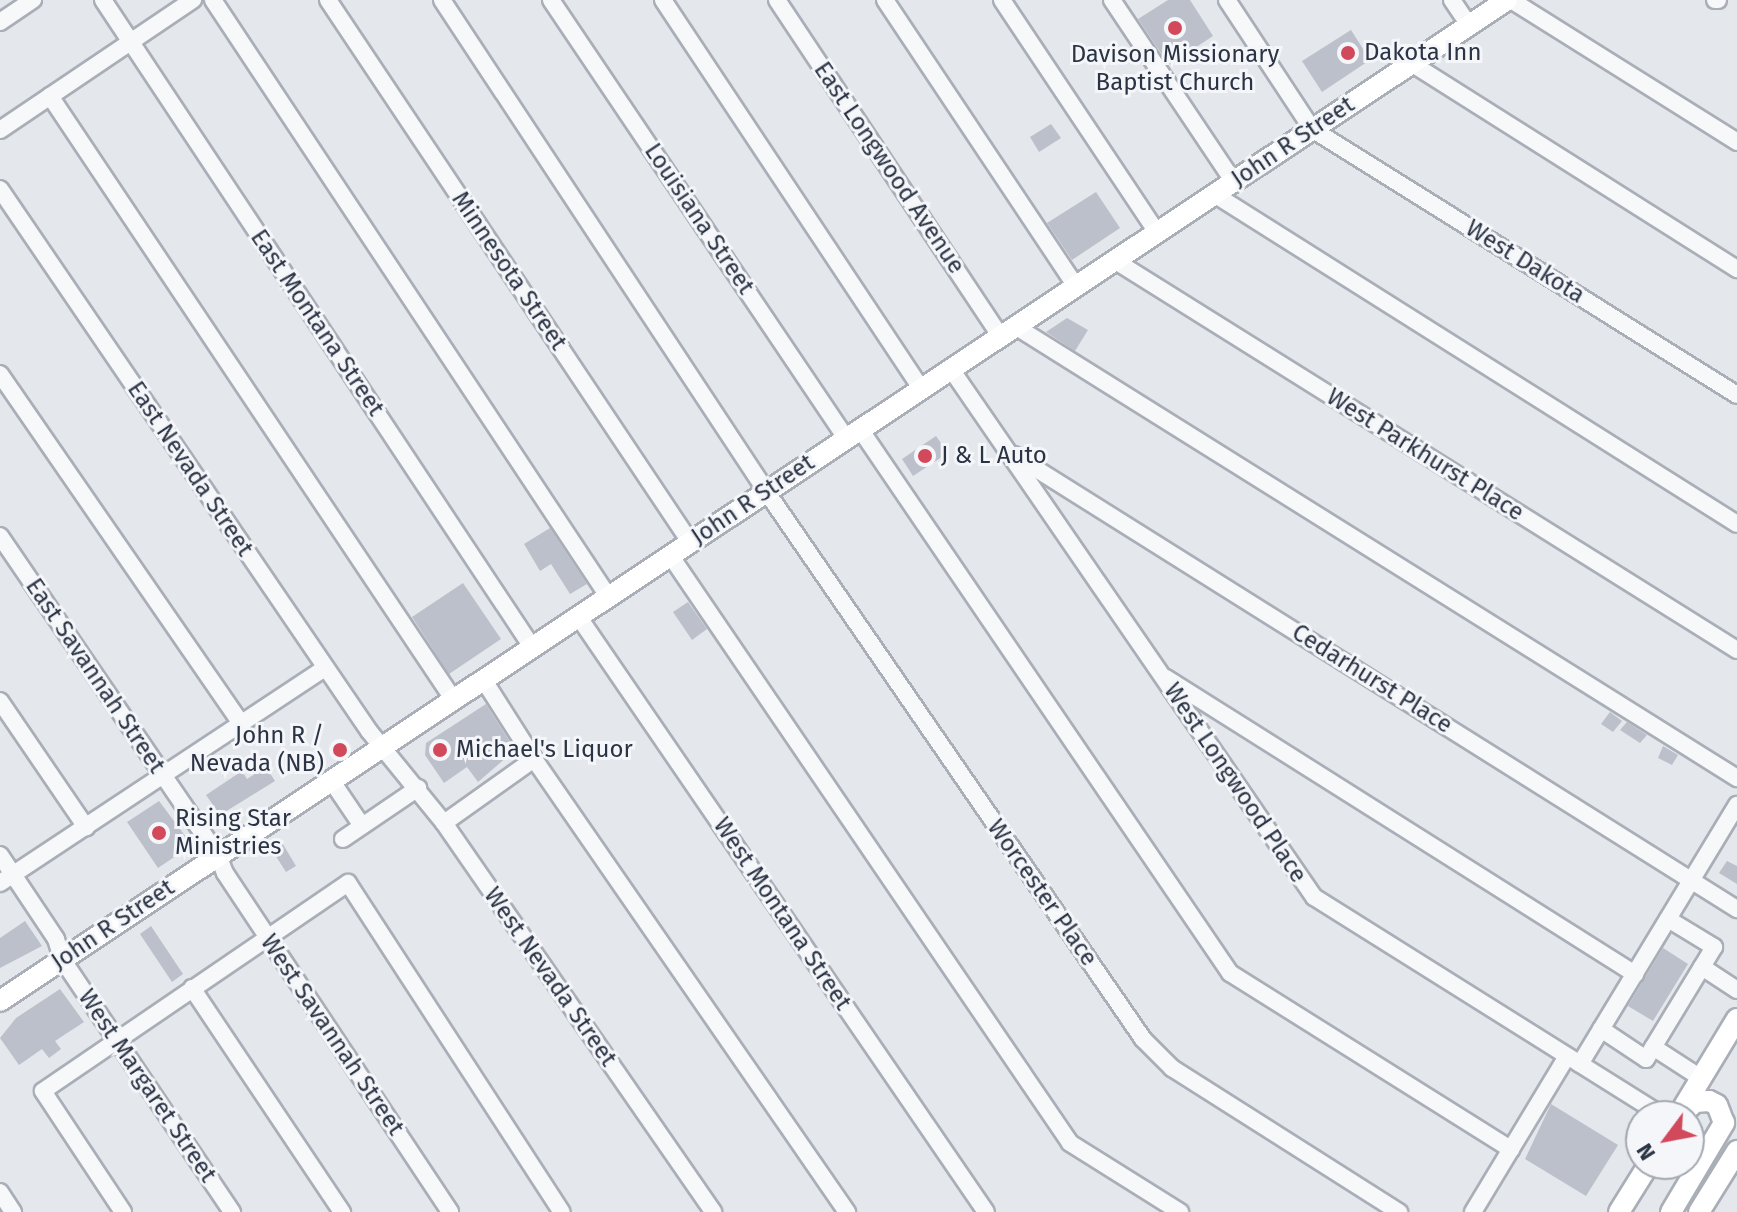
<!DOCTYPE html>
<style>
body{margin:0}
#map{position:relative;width:1737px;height:1212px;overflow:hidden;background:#e4e7ec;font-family:"Fira Sans",sans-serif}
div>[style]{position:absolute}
.building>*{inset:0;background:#bbc0ca}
.roads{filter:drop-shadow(2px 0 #a9aeb7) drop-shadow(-2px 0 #a9aeb7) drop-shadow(0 2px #a9aeb7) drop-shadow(0 -2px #a9aeb7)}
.minor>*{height:16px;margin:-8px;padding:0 8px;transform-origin:8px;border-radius:8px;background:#f7f8fa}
.major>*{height:20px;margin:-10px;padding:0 10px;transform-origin:10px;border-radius:10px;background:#fff}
.dots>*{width:22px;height:22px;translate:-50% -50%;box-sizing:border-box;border:4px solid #f4f6f9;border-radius:50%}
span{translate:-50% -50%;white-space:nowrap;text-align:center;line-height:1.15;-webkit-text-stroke:6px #f4f6f9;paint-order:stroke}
.poi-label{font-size:24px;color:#2b3445}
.left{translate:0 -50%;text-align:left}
.right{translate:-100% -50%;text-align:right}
.street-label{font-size:24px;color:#2b3445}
.north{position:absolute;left:1625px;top:1100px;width:80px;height:80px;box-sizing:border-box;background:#f4f6f9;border:2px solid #a4a8b1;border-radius:50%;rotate:238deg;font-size:22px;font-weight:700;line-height:32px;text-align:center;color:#2b3445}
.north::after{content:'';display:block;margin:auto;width:28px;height:36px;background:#d1495b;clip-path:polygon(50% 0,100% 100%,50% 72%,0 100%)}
</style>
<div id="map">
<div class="building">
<i style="clip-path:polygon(1168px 0,1190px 0,1213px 36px,1169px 65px,1138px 19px)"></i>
<i style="clip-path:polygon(1351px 30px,1370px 60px,1322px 92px,1302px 61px)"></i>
<i style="clip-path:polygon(1051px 124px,1061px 138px,1039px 152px,1030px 137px)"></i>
<i style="clip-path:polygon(1096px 192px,1120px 228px,1072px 260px,1047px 223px)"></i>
<i style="clip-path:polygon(1067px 318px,1088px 330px,1075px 351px,1046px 332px)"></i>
<i style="clip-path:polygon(936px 436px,948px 453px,913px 476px,902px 459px)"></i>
<i style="clip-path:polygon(550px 528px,587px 584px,570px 594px,551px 564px,540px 571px,524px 544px)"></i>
<i style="clip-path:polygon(463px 583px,501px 639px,449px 674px,412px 617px)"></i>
<i style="clip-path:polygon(688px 602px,707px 629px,692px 640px,673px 612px)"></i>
<i style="clip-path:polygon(486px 704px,515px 750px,478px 782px,467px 767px,444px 783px,425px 755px,426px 743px)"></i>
<i style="clip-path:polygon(1610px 712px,1622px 721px,1613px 732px,1601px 724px)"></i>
<i style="clip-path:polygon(1627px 722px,1647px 735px,1640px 743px,1620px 730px)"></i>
<i style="clip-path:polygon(1663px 746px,1678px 755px,1672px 765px,1658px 758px)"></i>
<i style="clip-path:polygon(266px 767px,275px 781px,220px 815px,206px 795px,242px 771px,247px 779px)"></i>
<i style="clip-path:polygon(159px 801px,192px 845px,158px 868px,127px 822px)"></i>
<i style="clip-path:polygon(281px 841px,296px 866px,286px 872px,270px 847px)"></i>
<i style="clip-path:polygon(1727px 861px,1737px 866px,1737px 884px,1719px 873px)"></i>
<i style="clip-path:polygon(25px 921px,42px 946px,0 968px,0 938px)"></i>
<i style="clip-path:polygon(151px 926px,183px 974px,172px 982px,140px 934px)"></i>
<i style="clip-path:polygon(1663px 948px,1688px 964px,1653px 1021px,1628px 1006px)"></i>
<i style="clip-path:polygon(60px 989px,84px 1022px,55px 1041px,61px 1049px,49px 1058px,42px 1049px,19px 1065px,0 1038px,16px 1018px)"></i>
<i style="clip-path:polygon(1551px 1104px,1618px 1145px,1586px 1196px,1525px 1159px)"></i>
</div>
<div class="roads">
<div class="minor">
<i style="left:103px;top:0;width:776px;rotate:56.45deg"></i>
<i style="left:213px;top:0;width:715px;rotate:56.47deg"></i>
<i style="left:328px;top:0;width:652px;rotate:56.26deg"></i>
<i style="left:442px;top:0;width:588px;rotate:56.58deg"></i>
<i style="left:766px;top:491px;width:665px;rotate:55.47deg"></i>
<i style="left:1143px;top:1039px;width:41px;rotate:45deg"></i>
<i style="left:1172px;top:1068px;width:269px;rotate:32.4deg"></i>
<i style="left:551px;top:0;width:528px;rotate:56.04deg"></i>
<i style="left:663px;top:0;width:466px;rotate:56.4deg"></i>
<i style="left:777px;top:0;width:403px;rotate:56.4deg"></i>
<i style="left:885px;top:0;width:344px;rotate:56.3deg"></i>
<i style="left:1002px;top:0;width:279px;rotate:56.3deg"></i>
<i style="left:1112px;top:0;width:218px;rotate:56.2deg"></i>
<i style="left:1227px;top:0;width:154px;rotate:56.6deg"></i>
<i style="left:1312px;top:129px;width:501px;rotate:32.04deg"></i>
<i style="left:1452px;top:0;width:30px;rotate:56deg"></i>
<i style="left:1511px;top:0;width:267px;rotate:32.1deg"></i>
<i style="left:1715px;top:0;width:3px"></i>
<i style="left:0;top:22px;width:40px;rotate:-34deg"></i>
<i style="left:1411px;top:63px;width:386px;rotate:32.3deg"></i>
<i style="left:50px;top:96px;width:725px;rotate:56.24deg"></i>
<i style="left:0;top:130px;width:233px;rotate:-34deg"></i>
<i style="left:0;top:189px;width:656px;rotate:55.75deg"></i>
<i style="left:369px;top:731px;width:119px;rotate:50.8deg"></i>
<i style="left:444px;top:823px;width:473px;rotate:55.3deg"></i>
<i style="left:1214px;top:194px;width:618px;rotate:32.25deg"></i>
<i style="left:1114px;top:260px;width:735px;rotate:32.05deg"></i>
<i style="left:1015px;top:326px;width:852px;rotate:32.05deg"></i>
<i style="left:951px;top:369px;width:641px;rotate:55.49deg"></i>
<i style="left:1314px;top:897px;width:412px;rotate:32.1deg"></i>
<i style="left:0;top:374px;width:425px;rotate:55.4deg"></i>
<i style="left:860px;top:429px;width:658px;rotate:55.78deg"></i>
<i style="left:1230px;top:973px;width:332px;rotate:32.1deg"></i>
<i style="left:1014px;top:455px;width:854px;rotate:32.13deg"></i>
<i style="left:0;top:536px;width:386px;rotate:55.7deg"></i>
<i style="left:218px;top:855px;width:19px;rotate:69deg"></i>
<i style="left:225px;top:873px;width:407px;rotate:56.4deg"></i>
<i style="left:670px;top:555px;width:711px;rotate:55.77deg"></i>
<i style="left:1070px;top:1143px;width:130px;rotate:32.1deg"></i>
<i style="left:578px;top:616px;width:722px;rotate:55.61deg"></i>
<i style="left:1166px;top:678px;width:555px;rotate:32.26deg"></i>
<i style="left:0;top:701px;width:153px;rotate:55.7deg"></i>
<i style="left:534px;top:759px;width:551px;rotate:55.36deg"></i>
<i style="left:331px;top:780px;width:55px;rotate:56deg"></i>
<i style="left:444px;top:823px;width:110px;rotate:-35.4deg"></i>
<i style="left:534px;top:759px;width:95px;rotate:-122.5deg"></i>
<i style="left:343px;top:839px;width:91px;rotate:-34.2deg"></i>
<i style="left:0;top:855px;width:101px;rotate:56.3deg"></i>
<i style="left:56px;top:939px;width:21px;rotate:73deg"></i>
<i style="left:62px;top:959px;width:305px;rotate:56.1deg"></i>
<i style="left:0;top:883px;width:390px;rotate:-33.5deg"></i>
<i style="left:1668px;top:919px;width:54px;rotate:31.3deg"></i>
<i style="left:1714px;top:947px;width:23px;rotate:121deg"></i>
<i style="left:1702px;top:967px;width:42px;rotate:33.3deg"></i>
<i style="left:192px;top:988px;width:270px;rotate:56.2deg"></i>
<i style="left:1601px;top:1029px;width:54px;rotate:33.7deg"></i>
<i style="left:1646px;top:1059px;width:108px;rotate:-58.7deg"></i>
<i style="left:1653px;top:1047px;width:57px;rotate:32.9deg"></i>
<i style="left:1580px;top:1064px;width:303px;rotate:-58.8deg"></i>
<i style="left:0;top:1192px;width:24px;rotate:57deg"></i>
<i style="left:123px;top:1212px;width:145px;rotate:-123.5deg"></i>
<i style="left:43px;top:1091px;width:369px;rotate:-34.3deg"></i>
<i style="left:348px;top:883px;width:392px;rotate:57deg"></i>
<i style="left:1473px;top:1212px;width:182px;rotate:-58.9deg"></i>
</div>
<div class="major">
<i style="left:0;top:1001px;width:1809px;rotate:-33.59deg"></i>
<i style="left:1683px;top:1108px;width:104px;rotate:-58.8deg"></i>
<i style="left:1619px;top:1212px;width:57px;rotate:-58deg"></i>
<i style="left:1671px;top:1212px;width:104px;rotate:-59.2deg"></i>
<i style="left:1724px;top:1123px;width:19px;rotate:-111deg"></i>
<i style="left:1717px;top:1105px;width:9px;rotate:-153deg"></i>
<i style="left:1709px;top:1101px;width:14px;rotate:176deg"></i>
<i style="left:1695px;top:1102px;width:21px;rotate:137deg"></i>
<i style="left:1699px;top:1212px;width:72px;rotate:-58.1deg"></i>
</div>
</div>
<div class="dots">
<i style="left:1175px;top:28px;background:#d1495b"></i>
<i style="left:1348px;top:53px;background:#d1495b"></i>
<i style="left:925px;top:456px;background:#d1495b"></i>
<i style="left:340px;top:750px;background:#d1495b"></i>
<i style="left:440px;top:750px;background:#d1495b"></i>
<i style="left:159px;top:833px;background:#d1495b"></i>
</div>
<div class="poi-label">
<span class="left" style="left:1364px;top:53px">Dakota Inn</span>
<span style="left:1175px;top:69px">Davison Missionary<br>Baptist Church</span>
<span class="left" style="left:941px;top:456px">J &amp; L Auto</span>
<span class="right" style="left:324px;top:750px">John R /<br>Nevada (NB)</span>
<span class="left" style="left:456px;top:750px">Michael's Liquor</span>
<span class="left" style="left:175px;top:833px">Rising Star<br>Ministries</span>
</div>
<div class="street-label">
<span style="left:1293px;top:142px;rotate:-34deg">John R Street</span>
<span style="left:889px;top:168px;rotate:56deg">East Longwood Avenue</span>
<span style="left:699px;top:219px;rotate:56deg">Louisiana Street</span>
<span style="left:1525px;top:262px;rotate:32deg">West Dakota</span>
<span style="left:509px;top:271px;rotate:56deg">Minnesota Street</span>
<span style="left:317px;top:323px;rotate:56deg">East Montana Street</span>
<span style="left:1425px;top:455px;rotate:32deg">West Parkhurst Place</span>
<span style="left:190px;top:469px;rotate:56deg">East Nevada Street</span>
<span style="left:753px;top:500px;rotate:-34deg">John R Street</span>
<span style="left:95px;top:676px;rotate:56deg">East Savannah Street</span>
<span style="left:1372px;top:679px;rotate:32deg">Cedarhurst Place</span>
<span style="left:1235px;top:783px;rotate:56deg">West Longwood Place</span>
<span style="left:1042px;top:893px;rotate:55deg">Worcester Place</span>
<span style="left:782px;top:914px;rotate:56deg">West Montana Street</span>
<span style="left:113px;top:925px;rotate:-34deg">John R Street</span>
<span style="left:550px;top:977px;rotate:55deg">West Nevada Street</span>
<span style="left:332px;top:1035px;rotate:56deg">West Savannah Street</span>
<span style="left:147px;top:1086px;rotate:56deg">West Margaret Street</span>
</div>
<div class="north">N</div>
</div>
